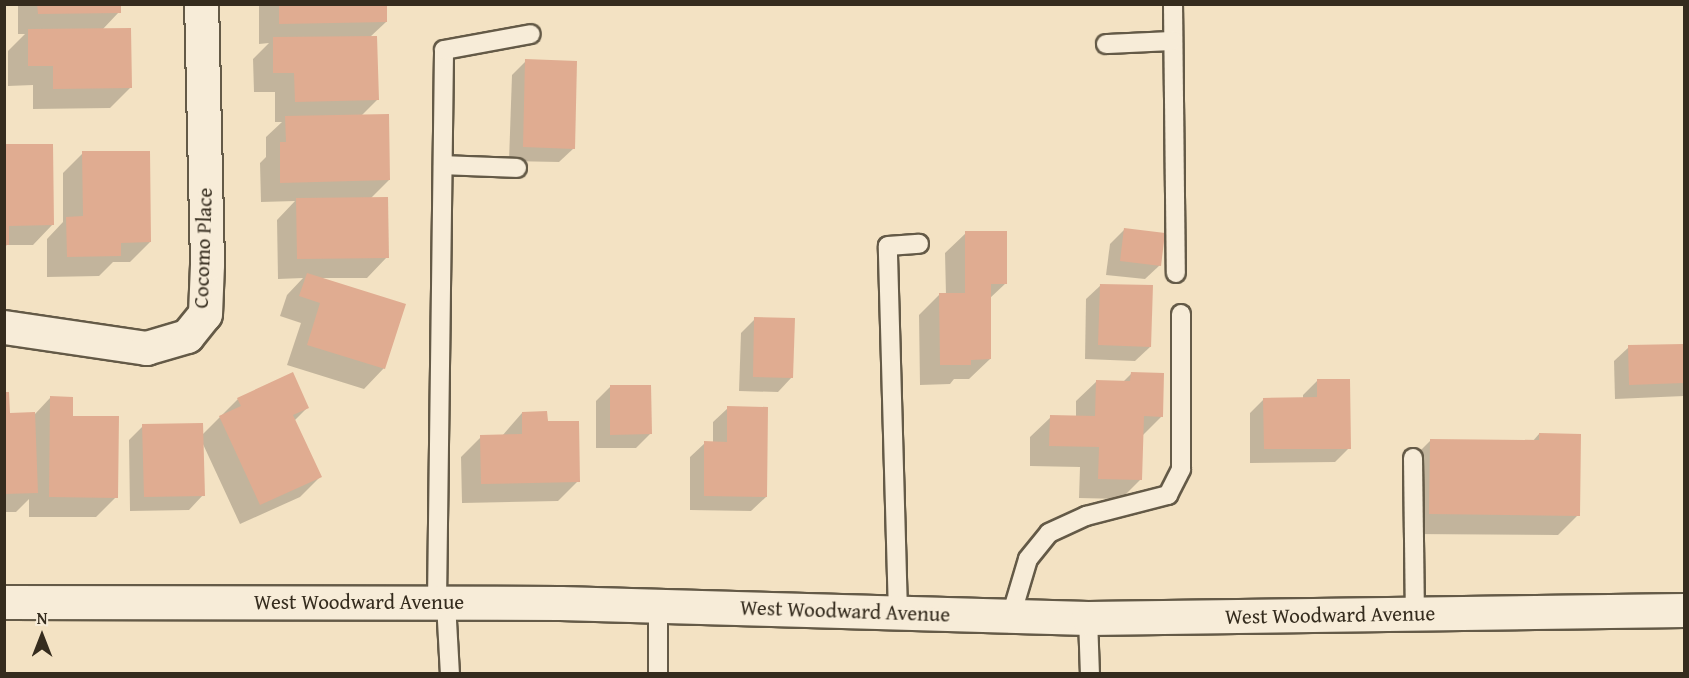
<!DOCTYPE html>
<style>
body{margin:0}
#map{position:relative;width:1689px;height:678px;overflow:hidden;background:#f3e2c3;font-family:"Gentium Book Plus",serif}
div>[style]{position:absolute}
.shadow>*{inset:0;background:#0003}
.building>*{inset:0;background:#e0ac91}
.roads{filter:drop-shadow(2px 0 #645a47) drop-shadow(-2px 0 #645a47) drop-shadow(0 2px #645a47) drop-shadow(0 -2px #645a47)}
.service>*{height:18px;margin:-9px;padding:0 9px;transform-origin:9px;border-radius:9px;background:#f7ecd8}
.minor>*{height:33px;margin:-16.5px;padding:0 16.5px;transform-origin:16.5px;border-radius:16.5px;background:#f7ecd8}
.tertiary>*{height:33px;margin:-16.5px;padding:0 16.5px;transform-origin:16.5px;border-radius:16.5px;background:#f7ecd8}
span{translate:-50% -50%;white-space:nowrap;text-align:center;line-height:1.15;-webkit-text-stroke:5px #f7ecd8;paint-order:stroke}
.street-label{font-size:21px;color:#352c1e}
.frame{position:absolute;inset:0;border:6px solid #352c1e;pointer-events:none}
.north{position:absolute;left:12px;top:606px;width:60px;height:60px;-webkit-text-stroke:4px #f7ecd8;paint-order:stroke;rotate:0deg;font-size:16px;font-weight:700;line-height:24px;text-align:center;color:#352c1e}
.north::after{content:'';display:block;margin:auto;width:21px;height:27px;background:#352c1e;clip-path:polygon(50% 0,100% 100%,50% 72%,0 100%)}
</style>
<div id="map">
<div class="shadow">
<i style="clip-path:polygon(18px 4px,119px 4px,119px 12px,102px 30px,130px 88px,110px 108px,33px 109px,33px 85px,8px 86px,8px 51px,25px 34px,18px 34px)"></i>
<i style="clip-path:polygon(386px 4px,386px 22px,370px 37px,377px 100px,361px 116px,389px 180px,370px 199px,387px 257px,367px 278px,320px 278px,384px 368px,364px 389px,287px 365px,301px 323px,280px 316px,287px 295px,303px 278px,278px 279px,277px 220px,295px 201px,261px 202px,260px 163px,266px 157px,266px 137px,282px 122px,275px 122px,275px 92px,254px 92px,253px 59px,269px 43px,259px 44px,259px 4px)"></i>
<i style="clip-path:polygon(526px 61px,574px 148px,559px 162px,509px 161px,512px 75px)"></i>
<i style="clip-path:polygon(4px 146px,53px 224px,33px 245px,7px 245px,4px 247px)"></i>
<i style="clip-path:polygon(83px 153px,150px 242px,130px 262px,113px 262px,99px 276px,47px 277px,47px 239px,63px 222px,63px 173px)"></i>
<i style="clip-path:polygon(1124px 230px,1160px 265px,1145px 279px,1106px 275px,1110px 244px)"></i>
<i style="clip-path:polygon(966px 233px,1006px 283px,989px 299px,990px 359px,969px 379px,954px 379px,950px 384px,920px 385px,919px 315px,939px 295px,946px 295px,945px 253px)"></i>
<i style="clip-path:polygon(1101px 285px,1150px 347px,1135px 361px,1085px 359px,1086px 299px)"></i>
<i style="clip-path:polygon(755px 319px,792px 377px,778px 392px,739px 391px,741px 333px)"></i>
<i style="clip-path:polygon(1684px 346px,1684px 396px,1615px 399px,1614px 361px,1629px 347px)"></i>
<i style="clip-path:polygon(1131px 374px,1162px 416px,1142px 436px,1141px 479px,1121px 499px,1079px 498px,1080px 467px,1030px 466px,1030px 437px,1051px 417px,1076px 417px,1076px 401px,1097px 381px,1123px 382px)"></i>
<i style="clip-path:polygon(1317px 381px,1349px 448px,1335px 462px,1250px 463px,1250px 413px,1264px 399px,1303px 399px,1303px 395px)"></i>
<i style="clip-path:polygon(610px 387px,650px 434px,636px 448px,596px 448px,596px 401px)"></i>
<i style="clip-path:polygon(4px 393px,8px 414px,35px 414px,50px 398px,72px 417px,116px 497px,96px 517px,29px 517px,29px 499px,16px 512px,4px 512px)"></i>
<i style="clip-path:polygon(238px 399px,307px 408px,294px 421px,320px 477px,300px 497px,240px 524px,202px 442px,203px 495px,189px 510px,130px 511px,129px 440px,143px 426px,202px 435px)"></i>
<i style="clip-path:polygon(728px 408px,766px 497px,751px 511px,690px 510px,690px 457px,705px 443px,713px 443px,713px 422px)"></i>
<i style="clip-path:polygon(522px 413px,546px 423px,578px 481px,558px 501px,462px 503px,461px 457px,481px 437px,502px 436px)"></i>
<i style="clip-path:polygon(1539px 434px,1578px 515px,1558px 535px,1410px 534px,1411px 460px,1431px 440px,1532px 442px)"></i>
</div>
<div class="building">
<i style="clip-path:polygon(37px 4px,121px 4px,121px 13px,38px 14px)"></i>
<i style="clip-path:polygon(279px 4px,387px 4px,387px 22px,279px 24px)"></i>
<i style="clip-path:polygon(131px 28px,132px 88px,53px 89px,53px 66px,28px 66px,28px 29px)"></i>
<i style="clip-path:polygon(377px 36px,379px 100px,295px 102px,294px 73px,273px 73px,273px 37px)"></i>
<i style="clip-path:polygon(525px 59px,577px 61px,575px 149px,523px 147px)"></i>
<i style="clip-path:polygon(389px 114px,390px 180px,280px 183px,280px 142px,286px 142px,285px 116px)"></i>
<i style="clip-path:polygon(4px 144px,53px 144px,54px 225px,9px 226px,9px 245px,4px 245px)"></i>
<i style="clip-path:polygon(82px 151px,150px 151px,151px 242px,121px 243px,121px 256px,67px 257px,66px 217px,83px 216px)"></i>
<i style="clip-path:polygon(388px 197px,389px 258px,297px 259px,296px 198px)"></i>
<i style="clip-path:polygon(1124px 228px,1165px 233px,1161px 266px,1120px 261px)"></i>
<i style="clip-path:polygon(965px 231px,1007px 231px,1007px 284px,991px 284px,991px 359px,971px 360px,971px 365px,940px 365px,939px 293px,965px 293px)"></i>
<i style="clip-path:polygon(307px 273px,406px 304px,385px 369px,307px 345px,320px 303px,299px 296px)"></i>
<i style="clip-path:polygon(1100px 284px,1153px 285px,1151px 347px,1098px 345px)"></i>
<i style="clip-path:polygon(754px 317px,795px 318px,793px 378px,753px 377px)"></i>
<i style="clip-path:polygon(1684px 344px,1684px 383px,1629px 385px,1628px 345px)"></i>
<i style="clip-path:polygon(293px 372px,309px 408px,293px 415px,322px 477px,260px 505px,219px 416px,241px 406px,237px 398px)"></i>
<i style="clip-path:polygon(1131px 372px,1164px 373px,1163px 417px,1144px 416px,1142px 480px,1098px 479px,1099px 447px,1049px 446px,1050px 415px,1095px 416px,1096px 380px,1130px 381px)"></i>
<i style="clip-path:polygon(1317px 379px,1350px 379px,1351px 449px,1264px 449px,1263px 398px,1317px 397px)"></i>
<i style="clip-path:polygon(610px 385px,651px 385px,652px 434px,610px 435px)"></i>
<i style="clip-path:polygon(4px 392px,9px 392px,10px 413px,35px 412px,38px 493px,4px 494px)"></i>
<i style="clip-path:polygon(50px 396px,73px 397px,73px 416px,119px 416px,118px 498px,49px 497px)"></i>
<i style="clip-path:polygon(727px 406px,768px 407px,767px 497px,704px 496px,704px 441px,727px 442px)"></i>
<i style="clip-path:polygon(547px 411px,548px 421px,579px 421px,580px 482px,481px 484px,480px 435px,522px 434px,522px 412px)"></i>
<i style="clip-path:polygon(203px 423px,205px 496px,144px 497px,142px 424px)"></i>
<i style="clip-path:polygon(1539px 433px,1581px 434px,1580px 516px,1429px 514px,1430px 439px,1539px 440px)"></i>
</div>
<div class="roads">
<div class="service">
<i style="left:1173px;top:4px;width:269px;rotate:89.4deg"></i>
<i style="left:1106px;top:44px;width:67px;rotate:-2.6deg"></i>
<i style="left:443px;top:165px;width:74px;rotate:2.3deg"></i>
<i style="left:1413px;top:458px;width:156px;rotate:89.3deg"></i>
<i style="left:437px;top:602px;width:552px;rotate:-89.27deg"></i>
<i style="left:444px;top:50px;width:88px;rotate:-10.4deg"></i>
<i style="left:446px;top:603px;width:71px;rotate:86.8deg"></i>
<i style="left:658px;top:606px;width:68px;rotate:90deg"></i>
<i style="left:898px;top:613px;width:367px;rotate:-91.6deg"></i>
<i style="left:888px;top:246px;width:31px;rotate:-4deg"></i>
<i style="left:1011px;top:616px;width:59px;rotate:-73.4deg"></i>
<i style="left:1028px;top:559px;width:33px;rotate:-51deg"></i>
<i style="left:1049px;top:533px;width:41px;rotate:-24.7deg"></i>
<i style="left:1086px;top:516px;width:85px;rotate:-14.4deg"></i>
<i style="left:1168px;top:495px;width:29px;rotate:-63deg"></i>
<i style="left:1181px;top:469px;width:155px;rotate:-90deg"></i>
<i style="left:1088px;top:618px;width:56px;rotate:88deg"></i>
</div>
<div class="minor">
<i style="left:4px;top:327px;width:144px;rotate:8.4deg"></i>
<i style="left:146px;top:348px;width:43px;rotate:-16.3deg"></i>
<i style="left:187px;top:336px;width:28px;rotate:-51deg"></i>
<i style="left:205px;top:314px;width:50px;rotate:-87.7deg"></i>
<i style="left:207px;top:264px;width:260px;rotate:-91.3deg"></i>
</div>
<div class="tertiary">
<i style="left:4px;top:602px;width:556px;rotate:0.1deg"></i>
<i style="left:560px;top:603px;width:528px;rotate:1.63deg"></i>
<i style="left:1088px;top:618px;width:596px;rotate:-0.77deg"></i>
</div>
</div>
<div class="street-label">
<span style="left:203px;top:248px;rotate:-88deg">Cocomo Place</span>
<span style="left:359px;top:602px">West Woodward Avenue</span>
<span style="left:845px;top:611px;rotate:2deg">West Woodward Avenue</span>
<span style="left:1330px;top:615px;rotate:-1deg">West Woodward Avenue</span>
</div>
<div class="frame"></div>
<div class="north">N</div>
</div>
